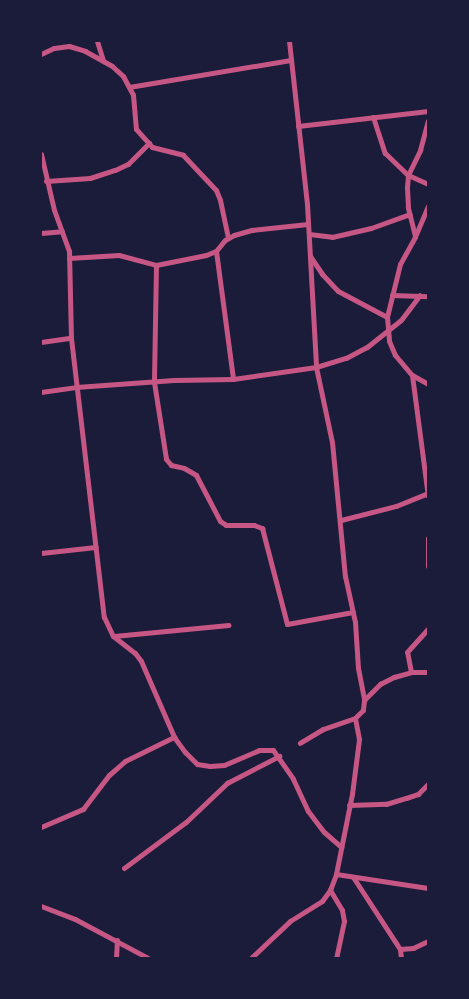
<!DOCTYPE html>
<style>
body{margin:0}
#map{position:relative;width:469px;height:999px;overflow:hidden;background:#1b1b3a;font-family:Commissioner,sans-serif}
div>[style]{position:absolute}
.minor>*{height:5px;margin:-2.5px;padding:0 2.5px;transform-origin:2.5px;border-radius:2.5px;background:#c65784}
span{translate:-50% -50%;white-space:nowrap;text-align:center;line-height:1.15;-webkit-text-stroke:5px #1b1b3a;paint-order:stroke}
.frame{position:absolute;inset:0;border:42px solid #1b1b3a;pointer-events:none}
</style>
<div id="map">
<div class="minor">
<i style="left:97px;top:41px;width:21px;rotate:73deg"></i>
<i style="left:289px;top:41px;width:164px;rotate:83.7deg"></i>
<i style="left:307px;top:204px;width:163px;rotate:86.8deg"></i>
<i style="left:316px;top:367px;width:77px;rotate:78deg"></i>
<i style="left:332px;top:442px;width:135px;rotate:84.5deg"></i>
<i style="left:345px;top:576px;width:47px;rotate:77.7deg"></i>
<i style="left:355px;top:622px;width:46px;rotate:86.3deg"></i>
<i style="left:358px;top:668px;width:33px;rotate:79deg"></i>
<i style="left:364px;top:700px;width:10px;rotate:96deg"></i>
<i style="left:363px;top:710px;width:11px;rotate:135deg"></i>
<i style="left:355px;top:718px;width:34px;rotate:161deg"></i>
<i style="left:323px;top:729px;width:27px;rotate:149deg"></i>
<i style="left:41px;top:54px;width:14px;rotate:-25deg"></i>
<i style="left:54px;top:48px;width:15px;rotate:-8deg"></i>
<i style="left:69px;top:46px;width:17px;rotate:17deg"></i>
<i style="left:85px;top:51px;width:31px;rotate:29deg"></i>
<i style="left:112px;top:66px;width:15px;rotate:42deg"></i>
<i style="left:123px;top:76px;width:21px;rotate:62deg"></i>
<i style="left:133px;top:95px;width:34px;rotate:85deg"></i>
<i style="left:136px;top:129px;width:24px;rotate:48deg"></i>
<i style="left:152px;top:147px;width:32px;rotate:14deg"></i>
<i style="left:183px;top:155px;width:48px;rotate:46.7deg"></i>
<i style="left:216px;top:190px;width:11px;rotate:68deg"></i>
<i style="left:220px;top:200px;width:39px;rotate:78deg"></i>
<i style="left:129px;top:87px;width:164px;rotate:-9.5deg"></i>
<i style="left:373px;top:117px;width:38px;rotate:72deg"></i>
<i style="left:385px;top:153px;width:32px;rotate:44deg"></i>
<i style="left:408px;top:175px;width:22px;rotate:24deg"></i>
<i style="left:298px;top:126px;width:131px;rotate:-6.6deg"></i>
<i style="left:41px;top:154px;width:57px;rotate:76.9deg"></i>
<i style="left:54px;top:210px;width:44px;rotate:69.9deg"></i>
<i style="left:69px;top:251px;width:87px;rotate:88.7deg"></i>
<i style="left:71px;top:338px;width:281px;rotate:83.3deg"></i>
<i style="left:104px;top:617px;width:21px;rotate:65deg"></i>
<i style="left:113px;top:636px;width:28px;rotate:38deg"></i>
<i style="left:135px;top:653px;width:10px;rotate:53deg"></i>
<i style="left:141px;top:661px;width:83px;rotate:66.5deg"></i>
<i style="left:174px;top:737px;width:19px;rotate:54deg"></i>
<i style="left:185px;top:752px;width:17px;rotate:45deg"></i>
<i style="left:197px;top:764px;width:13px;rotate:9deg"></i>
<i style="left:210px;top:766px;width:14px;rotate:-4deg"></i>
<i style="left:224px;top:765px;width:38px;rotate:-23deg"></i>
<i style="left:259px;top:750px;width:14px"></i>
<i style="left:273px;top:750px;width:35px;rotate:55deg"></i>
<i style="left:293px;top:779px;width:35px;rotate:65deg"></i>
<i style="left:308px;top:811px;width:26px;rotate:53deg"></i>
<i style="left:324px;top:832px;width:23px;rotate:41deg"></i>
<i style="left:46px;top:181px;width:44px;rotate:-3.9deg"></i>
<i style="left:90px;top:178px;width:26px;rotate:-18deg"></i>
<i style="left:115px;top:170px;width:14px;rotate:-25deg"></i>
<i style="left:128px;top:164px;width:30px;rotate:-45deg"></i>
<i style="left:428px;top:206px;width:34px;rotate:113deg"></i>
<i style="left:415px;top:237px;width:31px;rotate:119deg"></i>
<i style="left:400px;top:264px;width:55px;rotate:103.8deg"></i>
<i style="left:387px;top:317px;width:24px;rotate:85deg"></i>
<i style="left:389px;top:341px;width:15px;rotate:67deg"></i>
<i style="left:395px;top:355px;width:26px;rotate:50deg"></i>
<i style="left:412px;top:375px;width:18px;rotate:29deg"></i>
<i style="left:41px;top:233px;width:21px;rotate:-5deg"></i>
<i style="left:309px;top:234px;width:23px;rotate:7deg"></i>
<i style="left:332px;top:237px;width:40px;rotate:-13deg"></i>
<i style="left:371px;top:228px;width:41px;rotate:-19.7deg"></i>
<i style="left:415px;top:236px;width:30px;rotate:-104deg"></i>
<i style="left:408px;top:207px;width:20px;rotate:-93deg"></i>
<i style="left:407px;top:187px;width:12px;rotate:-85deg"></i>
<i style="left:408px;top:175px;width:28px;rotate:-64deg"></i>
<i style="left:420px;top:150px;width:30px;rotate:-75deg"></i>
<i style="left:216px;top:251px;width:129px;rotate:82.4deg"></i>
<i style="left:310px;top:256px;width:22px;rotate:56deg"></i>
<i style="left:322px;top:274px;width:23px;rotate:47deg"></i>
<i style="left:338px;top:291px;width:55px;rotate:28deg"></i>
<i style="left:69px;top:258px;width:50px;rotate:-3.4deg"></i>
<i style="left:119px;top:255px;width:38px;rotate:15deg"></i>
<i style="left:156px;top:265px;width:51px;rotate:-11.3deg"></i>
<i style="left:206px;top:255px;width:11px;rotate:-22deg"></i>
<i style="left:216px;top:251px;width:14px;rotate:-51deg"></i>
<i style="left:225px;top:240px;width:10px;rotate:-29deg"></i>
<i style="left:234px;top:235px;width:19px;rotate:-16deg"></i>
<i style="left:252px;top:230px;width:56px;rotate:-6.1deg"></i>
<i style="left:156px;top:265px;width:117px;rotate:91deg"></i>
<i style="left:154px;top:382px;width:78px;rotate:81.1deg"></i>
<i style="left:166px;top:459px;width:8px;rotate:50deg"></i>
<i style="left:171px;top:465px;width:13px;rotate:13deg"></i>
<i style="left:184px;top:468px;width:14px;rotate:30deg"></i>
<i style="left:196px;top:475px;width:52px;rotate:62.4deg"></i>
<i style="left:220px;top:521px;width:7px;rotate:34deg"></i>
<i style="left:226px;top:525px;width:28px"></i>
<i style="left:254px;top:525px;width:9px;rotate:21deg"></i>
<i style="left:262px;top:528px;width:99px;rotate:75.4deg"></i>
<i style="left:287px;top:624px;width:67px;rotate:-10.3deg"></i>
<i style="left:392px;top:295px;width:36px;rotate:2deg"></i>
<i style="left:41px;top:342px;width:30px;rotate:-8deg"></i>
<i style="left:412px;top:375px;width:122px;rotate:82.5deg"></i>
<i style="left:41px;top:392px;width:35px;rotate:-8deg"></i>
<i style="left:76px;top:387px;width:98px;rotate:-4.1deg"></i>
<i style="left:174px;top:380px;width:59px;rotate:-1deg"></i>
<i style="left:233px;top:379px;width:84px;rotate:-8.2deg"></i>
<i style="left:316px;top:367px;width:31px;rotate:-17deg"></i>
<i style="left:346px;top:358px;width:24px;rotate:-28deg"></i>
<i style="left:367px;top:347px;width:43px;rotate:-38.5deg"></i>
<i style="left:401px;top:320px;width:31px;rotate:-53deg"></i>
<i style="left:341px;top:520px;width:57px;rotate:-14.3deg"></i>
<i style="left:396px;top:506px;width:35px;rotate:-22deg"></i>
<i style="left:428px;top:538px;width:28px;rotate:90deg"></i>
<i style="left:41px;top:553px;width:55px;rotate:-6.2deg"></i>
<i style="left:114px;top:636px;width:115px;rotate:-5.5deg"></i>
<i style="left:411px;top:672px;width:20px;rotate:-101deg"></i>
<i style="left:407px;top:652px;width:31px;rotate:-48deg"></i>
<i style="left:364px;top:700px;width:23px;rotate:-45deg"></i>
<i style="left:380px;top:684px;width:16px;rotate:-27deg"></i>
<i style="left:394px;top:677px;width:18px;rotate:-16deg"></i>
<i style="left:411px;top:672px;width:17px"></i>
<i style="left:349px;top:805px;width:37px;rotate:-2deg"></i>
<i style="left:386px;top:804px;width:21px;rotate:-17deg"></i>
<i style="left:406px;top:798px;width:13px;rotate:-18deg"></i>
<i style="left:418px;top:794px;width:14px;rotate:-45deg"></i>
<i style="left:41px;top:827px;width:46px;rotate:-23.2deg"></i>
<i style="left:83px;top:809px;width:43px;rotate:-52.6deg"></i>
<i style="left:109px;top:775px;width:21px;rotate:-41deg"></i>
<i style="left:125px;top:761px;width:55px;rotate:-26.1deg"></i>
<i style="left:124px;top:868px;width:77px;rotate:-36.6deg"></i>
<i style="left:186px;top:822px;width:57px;rotate:-43.6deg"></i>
<i style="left:227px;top:783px;width:59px;rotate:-27.4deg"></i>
<i style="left:336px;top:874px;width:93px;rotate:8.7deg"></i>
<i style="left:353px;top:877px;width:86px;rotate:56.9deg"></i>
<i style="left:400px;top:949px;width:9px;rotate:84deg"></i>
<i style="left:330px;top:890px;width:23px;rotate:59deg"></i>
<i style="left:342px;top:910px;width:11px;rotate:80deg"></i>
<i style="left:344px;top:921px;width:38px;rotate:102deg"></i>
<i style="left:41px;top:906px;width:36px;rotate:21deg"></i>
<i style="left:75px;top:919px;width:83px;rotate:28.1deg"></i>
<i style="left:400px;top:949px;width:13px;rotate:-4deg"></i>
<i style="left:413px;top:948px;width:17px;rotate:-25deg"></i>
<i style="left:116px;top:958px;width:18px;rotate:-87deg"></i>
<i style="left:251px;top:958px;width:54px;rotate:-43.5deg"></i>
<i style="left:290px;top:921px;width:38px;rotate:-32deg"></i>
<i style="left:322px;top:901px;width:14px;rotate:-54deg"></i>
<i style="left:330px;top:890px;width:17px;rotate:-69deg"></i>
<i style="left:336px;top:874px;width:82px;rotate:-78.7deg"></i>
<i style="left:352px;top:794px;width:55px;rotate:-82.7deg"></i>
<i style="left:359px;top:739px;width:21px;rotate:-101deg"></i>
</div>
<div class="frame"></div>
</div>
